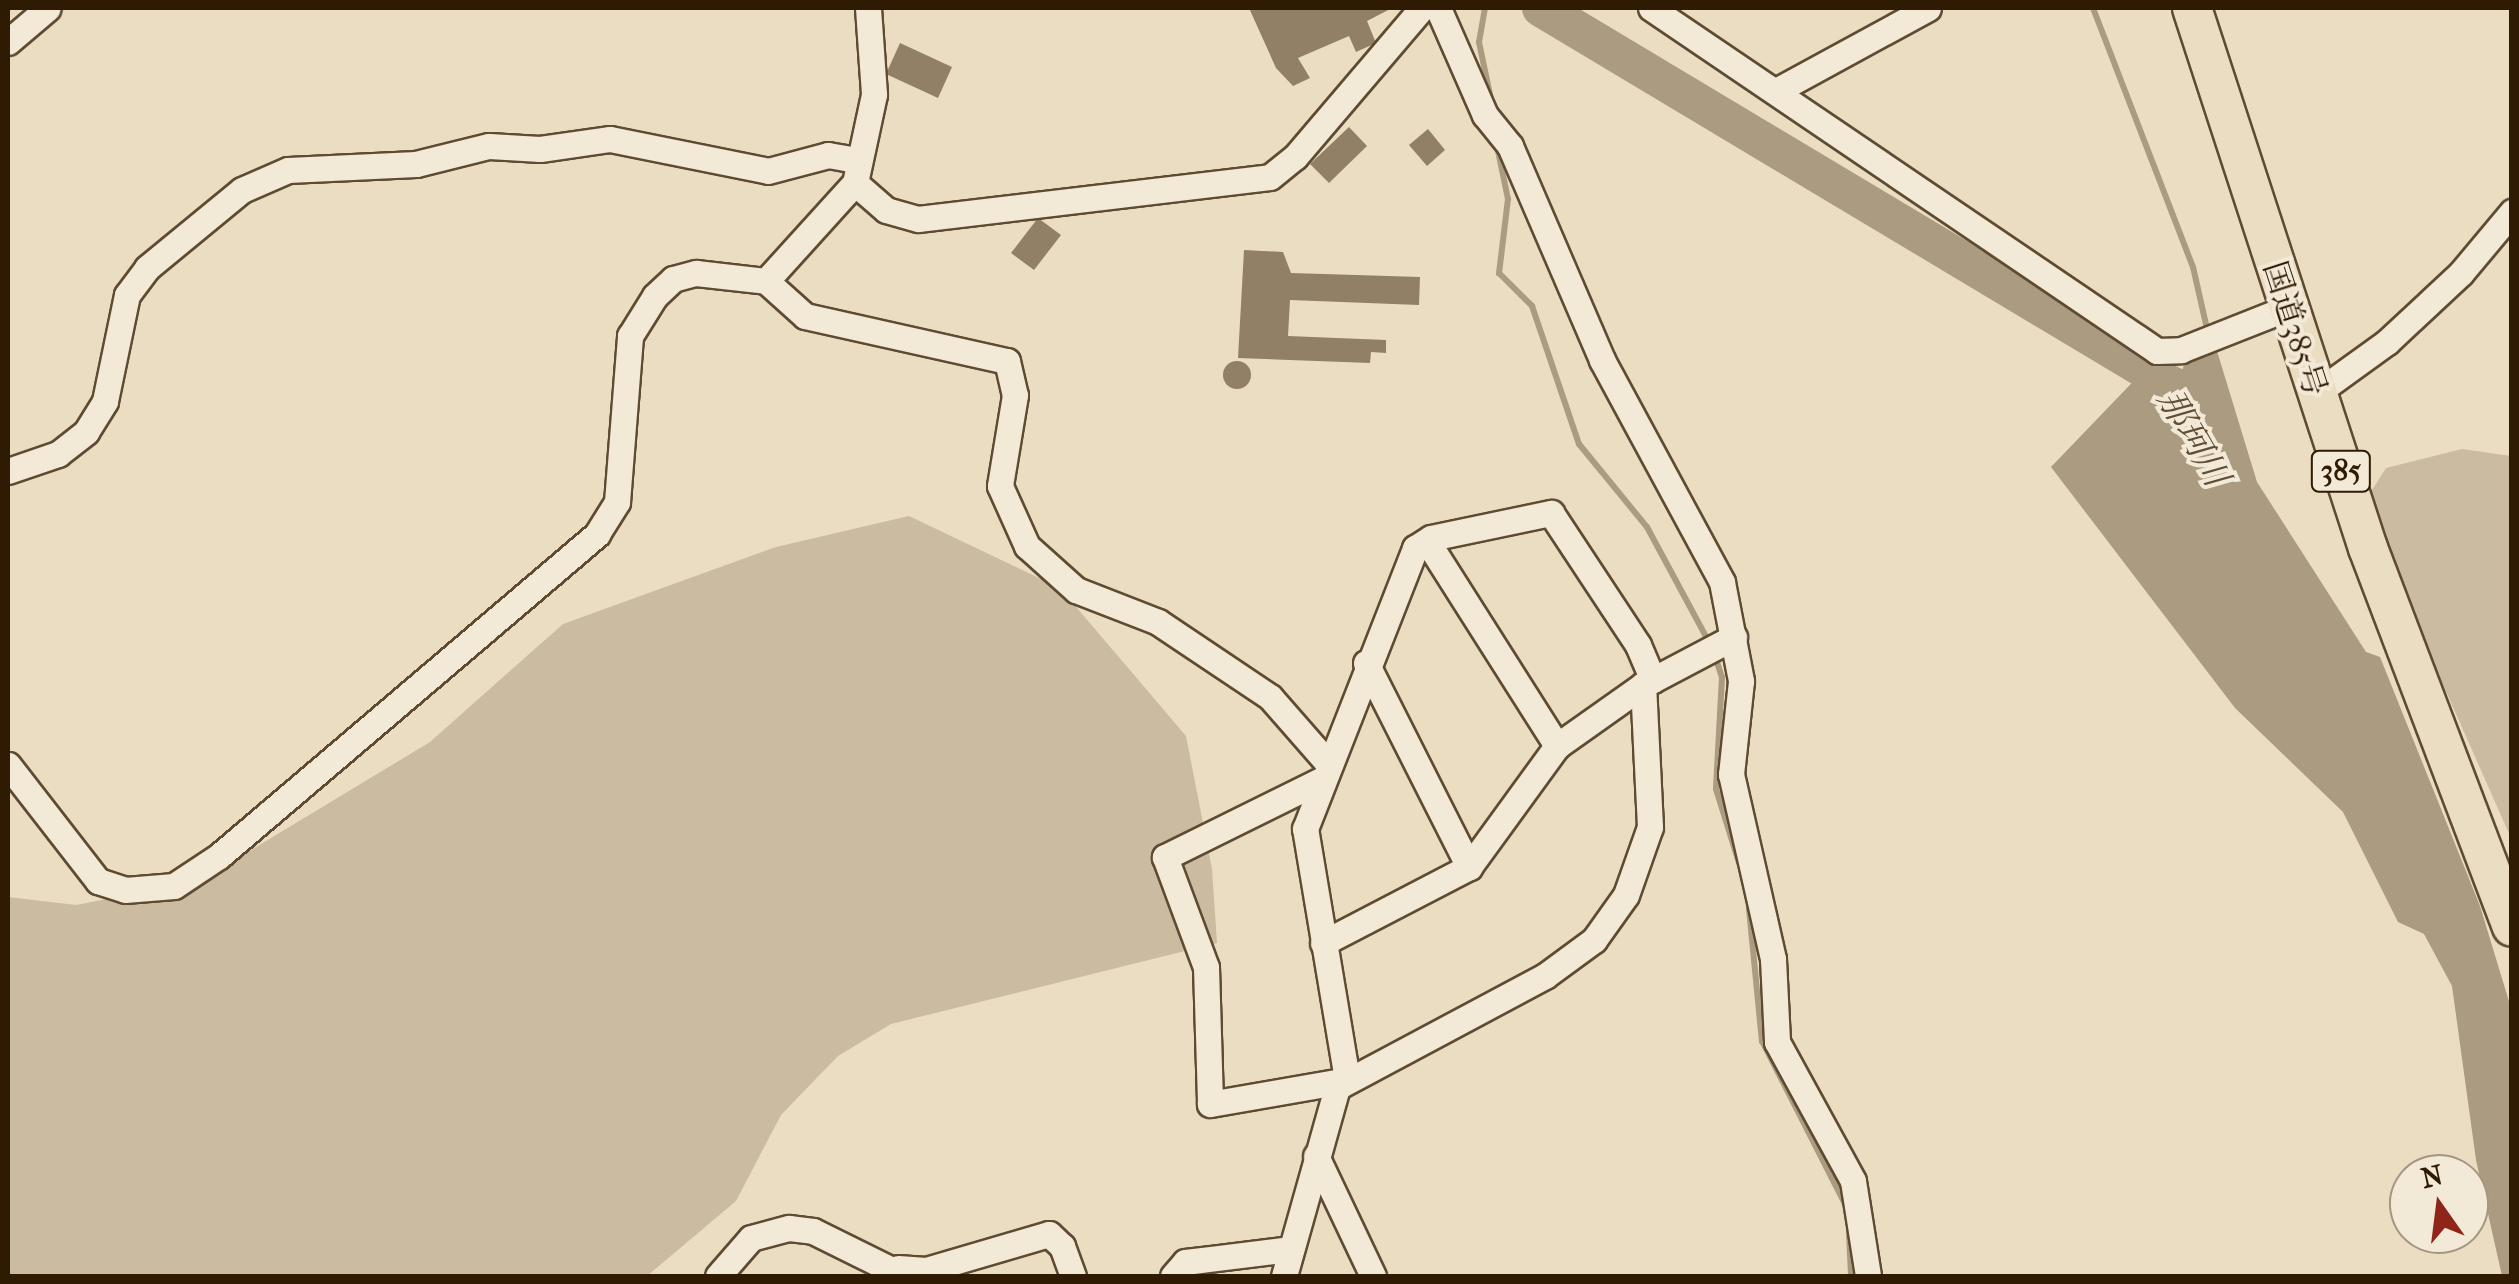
<!DOCTYPE html>
<meta charset="utf-8">
<style>
body{margin:0}
#map{position:relative;width:2519px;height:1284px;overflow:hidden;background:#ebddc1;font-family:"IM FELL French Canon","Noto Serif JP",serif}
div>[style]{position:absolute}
.green>*{inset:0;background:#cbbca1}
.water>*{inset:0;background:#ab9b80}
.stream>*{height:6px;margin:-3px;padding:0 3px;transform-origin:3px;border-radius:3px;background:#ab9b80}
.river>*{height:38px;margin:-19px;padding:0 19px;transform-origin:19px;border-radius:19px;background:#ab9b80}
.building>*{inset:0;background:#917f66}
.round{border-radius:50%}
.roads{filter:drop-shadow(2px 0 #5e4b32) drop-shadow(-2px 0 #5e4b32) drop-shadow(0 2px #5e4b32) drop-shadow(0 -2px #5e4b32)}
.minor>*{height:25px;margin:-12.5px;padding:0 12.5px;transform-origin:12.5px;border-radius:12.5px;background:#f2e9d7}
.highway>*{height:38px;margin:-19px;padding:0 19px;transform-origin:19px;border-radius:19px;background:#ebddc1}
span{translate:-50% -50%;white-space:nowrap;text-align:center;line-height:1.15;-webkit-text-stroke:8px #f2e9d7;paint-order:stroke}
.shield-label span{padding:2px 8px;background:#f2e9d7;border:2px solid;border-radius:8px;-webkit-text-stroke-width:0}
.shield-label{font-size:30px;color:#2f1a03;font-weight:700}
.street-label{font-size:32px;color:#2f1a03}
.water-label{font-size:35px;color:#614e35;font-style:italic}
.frame{position:absolute;inset:0;border:10px solid #2f1a03;pointer-events:none}
.north{position:absolute;left:2389px;top:1154px;width:100px;height:100px;box-sizing:border-box;background:#f2e9d7;border:2px solid #a49682;border-radius:50%;rotate:346deg;font-size:28px;font-weight:700;line-height:40px;text-align:center;color:#2f1a03}
.north::after{content:'';display:block;margin:auto;width:35px;height:45px;background:#8f2418;clip-path:polygon(50% 0,100% 100%,50% 72%,0 100%)}
</style>
<div id="map">
<div class="green">
<i style="clip-path:polygon(2462px 449px,2511px 456px,2511px 838px,2363px 504px,2386px 468px)"></i>
<i style="clip-path:polygon(909px 516px,1060px 588px,1186px 736px,1212px 869px,1217px 943px,891px 1024px,838px 1056px,781px 1115px,736px 1201px,647px 1276px,8px 1276px,8px 897px,76px 905px,200px 881px,430px 742px,563px 624px,776px 547px)"></i>
</div>
<div class="water">
<i style="clip-path:polygon(2217px 351px,2257px 482px,2366px 652px,2380px 657px,2480px 906px,2511px 1008px,2511px 1276px,2502px 1276px,2476px 1160px,2452px 986px,2424px 934px,2398px 922px,2343px 812px,2235px 708px,2051px 467px,2150px 364px,2183px 369px,2184px 359px)"></i>
</div>
<div class="stream">
<i style="left:1485px;top:8px;width:35px;rotate:100deg"></i>
<i style="left:1479px;top:42px;width:63px;rotate:78.2deg"></i>
<i style="left:2093px;top:8px;width:278px;rotate:68.9deg"></i>
<i style="left:2193px;top:267px;width:68px;rotate:77.2deg"></i>
<i style="left:1497px;top:146px;width:54px;rotate:78.3deg"></i>
<i style="left:1508px;top:199px;width:75px;rotate:96.9deg"></i>
<i style="left:1499px;top:273px;width:47px;rotate:45deg"></i>
<i style="left:1532px;top:306px;width:146px;rotate:71.2deg"></i>
<i style="left:1579px;top:444px;width:107px;rotate:50.7deg"></i>
<i style="left:1647px;top:527px;width:133px;rotate:61.7deg"></i>
<i style="left:1715px;top:656px;width:22px;rotate:72deg"></i>
<i style="left:1722px;top:677px;width:112px;rotate:93.1deg"></i>
<i style="left:1716px;top:789px;width:77px;rotate:72.7deg"></i>
<i style="left:1749px;top:909px;width:133px;rotate:84.4deg"></i>
<i style="left:1762px;top:1041px;width:185px;rotate:63deg"></i>
<i style="left:1849px;top:1233px;width:43px;rotate:87.3deg"></i>
</div>
<div class="river">
<i style="left:1541px;top:8px;width:734px;rotate:30.9deg"></i>
<i style="left:2171px;top:385px;width:20px;rotate:66deg"></i>
</div>
<div class="building">
<i style="clip-path:polygon(1249px 8px,1392px 8px,1367px 21px,1376px 43px,1356px 52px,1349px 36px,1298px 58px,1310px 78px,1293px 86px,1276px 68px)"></i>
<i style="clip-path:polygon(900px 43px,952px 67px,938px 98px,886px 74px)"></i>
<i style="clip-path:polygon(1349px 127px,1367px 146px,1329px 183px,1310px 164px)"></i>
<i style="clip-path:polygon(1428px 129px,1445px 150px,1427px 166px,1409px 145px)"></i>
<i style="clip-path:polygon(1038px 218px,1061px 235px,1034px 270px,1011px 253px)"></i>
<i style="clip-path:polygon(1244px 250px,1283px 252px,1291px 273px,1420px 277px,1419px 305px,1290px 300px,1288px 336px,1386px 340px,1386px 353px,1371px 352px,1370px 363px,1238px 358px)"></i>
<i class="round" style="left:1223px;top:361px;width:28px;height:28px"></i>
</div>
<div class="roads">
<div class="minor">
<i style="left:1438px;top:8px;width:117px;rotate:66.3deg"></i>
<i style="left:1485px;top:115px;width:40px;rotate:51deg"></i>
<i style="left:1510px;top:146px;width:233px;rotate:66.7deg"></i>
<i style="left:1602px;top:360px;width:252px;rotate:61.6deg"></i>
<i style="left:1722px;top:582px;width:101px;rotate:79.1deg"></i>
<i style="left:1741px;top:681px;width:94px;rotate:96.1deg"></i>
<i style="left:1731px;top:774px;width:190px;rotate:77.2deg"></i>
<i style="left:1773px;top:959px;width:83px;rotate:87.2deg"></i>
<i style="left:1777px;top:1042px;width:158px;rotate:61.3deg"></i>
<i style="left:1853px;top:1181px;width:96px;rotate:81deg"></i>
<i style="left:1651px;top:8px;width:611px;rotate:34.13deg"></i>
<i style="left:2157px;top:351px;width:24px;rotate:-2deg"></i>
<i style="left:2181px;top:350px;width:114px;rotate:-21.6deg"></i>
<i style="left:8px;top:42px;width:52px;rotate:-40.4deg"></i>
<i style="left:1776px;top:91px;width:173px;rotate:-28.6deg"></i>
<i style="left:855px;top:183px;width:41px;rotate:41.1deg"></i>
<i style="left:886px;top:210px;width:33px;rotate:16deg"></i>
<i style="left:918px;top:219px;width:354px;rotate:-6.8deg"></i>
<i style="left:1270px;top:177px;width:32px;rotate:-39deg"></i>
<i style="left:1295px;top:157px;width:196px;rotate:-49.6deg"></i>
<i style="left:766px;top:281px;width:132px;rotate:-47.8deg"></i>
<i style="left:855px;top:183px;width:91px;rotate:-77.9deg"></i>
<i style="left:874px;top:94px;width:86px;rotate:-94deg"></i>
<i style="left:2315px;top:394px;width:89px;rotate:-35.8deg"></i>
<i style="left:2387px;top:342px;width:101px;rotate:-43deg"></i>
<i style="left:2461px;top:273px;width:80px;rotate:-50.1deg"></i>
<i style="left:8px;top:471px;width:53px;rotate:-18.8deg"></i>
<i style="left:58px;top:454px;width:36px;rotate:-38deg"></i>
<i style="left:86px;top:432px;width:36px;rotate:-58deg"></i>
<i style="left:105px;top:401px;width:108px;rotate:-78.3deg"></i>
<i style="left:127px;top:295px;width:34px;rotate:-53deg"></i>
<i style="left:147px;top:268px;width:123px;rotate:-39.4deg"></i>
<i style="left:242px;top:190px;width:50px;rotate:-23.5deg"></i>
<i style="left:288px;top:170px;width:128px;rotate:-2.7deg"></i>
<i style="left:416px;top:164px;width:75px;rotate:-13.9deg"></i>
<i style="left:489px;top:146px;width:51px;rotate:3.4deg"></i>
<i style="left:540px;top:149px;width:71px;rotate:-8.1deg"></i>
<i style="left:610px;top:139px;width:161px;rotate:11.4deg"></i>
<i style="left:768px;top:171px;width:62px;rotate:-14.9deg"></i>
<i style="left:828px;top:155px;width:28px;rotate:10deg"></i>
<i style="left:1427px;top:541px;width:243px;rotate:57.6deg"></i>
<i style="left:1366px;top:663px;width:229px;rotate:63.2deg"></i>
<i style="left:8px;top:765px;width:147px;rotate:52.2deg"></i>
<i style="left:98px;top:881px;width:28px;rotate:18deg"></i>
<i style="left:125px;top:890px;width:49px;rotate:-4.7deg"></i>
<i style="left:174px;top:886px;width:54px;rotate:-33.7deg"></i>
<i style="left:219px;top:856px;width:497px;rotate:-40.4deg"></i>
<i style="left:597px;top:534px;width:38px;rotate:-58deg"></i>
<i style="left:617px;top:502px;width:167px;rotate:-85.5deg"></i>
<i style="left:630px;top:336px;width:47px;rotate:-58deg"></i>
<i style="left:655px;top:296px;width:25px;rotate:-43deg"></i>
<i style="left:673px;top:279px;width:24px;rotate:-15deg"></i>
<i style="left:696px;top:273px;width:70px;rotate:6.5deg"></i>
<i style="left:766px;top:281px;width:52px;rotate:41.9deg"></i>
<i style="left:805px;top:316px;width:207px;rotate:12.6deg"></i>
<i style="left:1007px;top:361px;width:35px;rotate:77deg"></i>
<i style="left:1015px;top:395px;width:92px;rotate:99.4deg"></i>
<i style="left:1000px;top:486px;width:66px;rotate:65.8deg"></i>
<i style="left:1027px;top:546px;width:66px;rotate:41.9deg"></i>
<i style="left:1076px;top:590px;width:88px;rotate:21.3deg"></i>
<i style="left:1158px;top:622px;width:135px;rotate:33.8deg"></i>
<i style="left:1270px;top:697px;width:86px;rotate:48.8deg"></i>
<i style="left:1319px;top:781px;width:172px;rotate:153.7deg"></i>
<i style="left:1165px;top:857px;width:117px;rotate:69.6deg"></i>
<i style="left:1206px;top:967px;width:137px;rotate:88.3deg"></i>
<i style="left:1210px;top:1104px;width:134px;rotate:-9.9deg"></i>
<i style="left:1323px;top:943px;width:165px;rotate:-27.5deg"></i>
<i style="left:1469px;top:867px;width:150px;rotate:-54deg"></i>
<i style="left:1557px;top:746px;width:105px;rotate:-35.3deg"></i>
<i style="left:1347px;top:1079px;width:254px;rotate:-99.5deg"></i>
<i style="left:1305px;top:829px;width:302px;rotate:-68.6deg"></i>
<i style="left:1415px;top:548px;width:19px;rotate:-32deg"></i>
<i style="left:1431px;top:538px;width:123px;rotate:-11.8deg"></i>
<i style="left:1551px;top:513px;width:158px;rotate:56.6deg"></i>
<i style="left:1638px;top:645px;width:38px;rotate:67deg"></i>
<i style="left:1316px;top:1156px;width:133px;rotate:64.6deg"></i>
<i style="left:898px;top:1268px;width:28px;rotate:4deg"></i>
<i style="left:926px;top:1270px;width:128px;rotate:-16.3deg"></i>
<i style="left:1049px;top:1234px;width:18px;rotate:43deg"></i>
<i style="left:1062px;top:1246px;width:32px;rotate:70deg"></i>
<i style="left:718px;top:1276px;width:50px;rotate:-49deg"></i>
<i style="left:751px;top:1238px;width:39px;rotate:-15deg"></i>
<i style="left:789px;top:1228px;width:24px;rotate:7deg"></i>
<i style="left:813px;top:1231px;width:102px;rotate:26.3deg"></i>
<i style="left:1173px;top:1276px;width:18px;rotate:-49deg"></i>
<i style="left:1185px;top:1262px;width:107px;rotate:-7deg"></i>
<i style="left:1284px;top:1276px;width:196px;rotate:-74.3deg"></i>
<i style="left:1337px;top:1087px;width:236px;rotate:-28.1deg"></i>
<i style="left:1545px;top:976px;width:61px;rotate:-36.3deg"></i>
<i style="left:1594px;top:940px;width:55px;rotate:-54.6deg"></i>
<i style="left:1626px;top:895px;width:72px;rotate:-70.6deg"></i>
<i style="left:1650px;top:827px;width:142px;rotate:-92.8deg"></i>
<i style="left:1643px;top:685px;width:103px;rotate:-27.8deg"></i>
</div>
<div class="highway">
<i style="left:2192px;top:8px;width:568px;rotate:71.95deg"></i>
<i style="left:2368px;top:548px;width:405px;rotate:69.2deg"></i>
</div>
</div>
<div class="shield-label">
<span style="left:2341px;top:471px">385</span>
</div>
<div class="street-label">
<span style="left:2294px;top:329px;rotate:72deg">国道385号</span>
</div>
<div class="water-label">
<span style="left:2193px;top:438px;rotate:60deg">那珂川</span>
</div>
<div class="frame"></div>
<div class="north">N</div>
</div>
